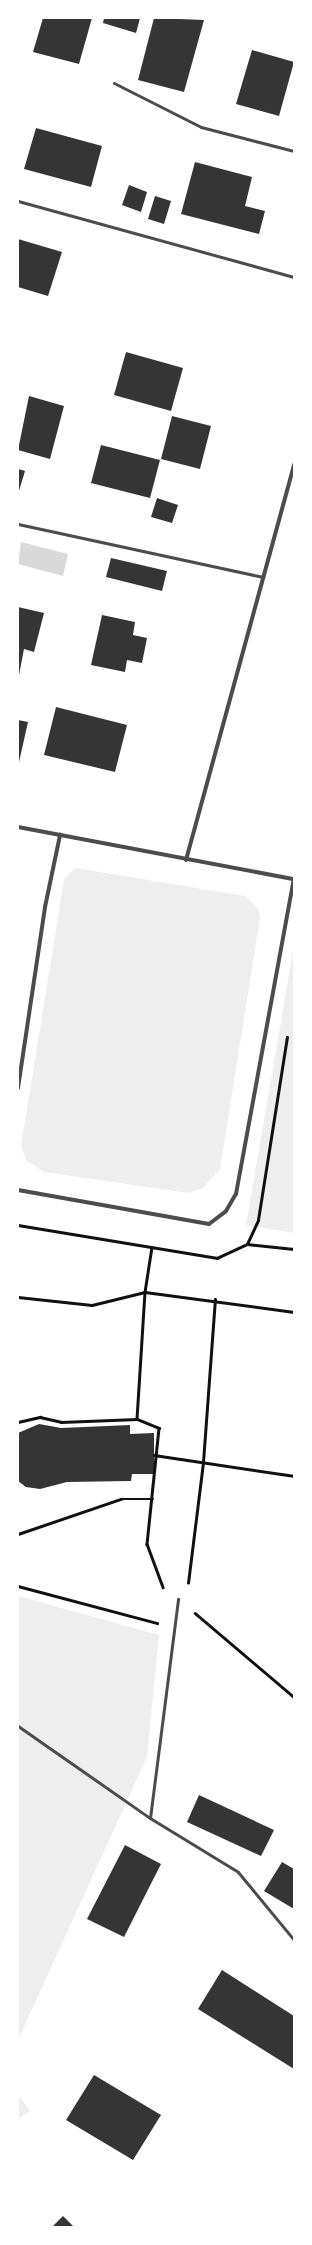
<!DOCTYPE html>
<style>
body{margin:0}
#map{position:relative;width:312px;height:2245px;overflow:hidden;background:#fff;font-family:Lato,sans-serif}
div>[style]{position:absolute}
.green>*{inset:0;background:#eee}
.water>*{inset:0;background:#d9d9d9}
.building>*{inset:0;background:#353535}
.path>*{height:2.5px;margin:-1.25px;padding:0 1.25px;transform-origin:1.25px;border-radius:1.25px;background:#111}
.service>*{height:3px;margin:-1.5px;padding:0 1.5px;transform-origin:1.5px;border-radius:1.5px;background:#4c4c4c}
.minor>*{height:4px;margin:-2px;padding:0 2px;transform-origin:2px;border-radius:2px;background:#4c4c4c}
span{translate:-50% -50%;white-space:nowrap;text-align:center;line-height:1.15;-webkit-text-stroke:3px #fff;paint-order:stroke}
.frame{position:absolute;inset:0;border:19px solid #fff;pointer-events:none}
</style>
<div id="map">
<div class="green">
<i style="clip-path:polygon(75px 868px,245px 896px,258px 909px,260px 918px,220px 1169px,203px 1188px,189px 1193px,44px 1172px,26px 1160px,21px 1146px,64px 880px)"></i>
<i style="clip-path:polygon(294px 946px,294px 1233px,246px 1225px)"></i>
<i style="clip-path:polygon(18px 1596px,159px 1635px,147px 1757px,18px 2040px)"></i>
<i style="clip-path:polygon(18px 2095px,30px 2111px,18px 2119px)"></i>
</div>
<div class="water">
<i style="clip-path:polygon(21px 542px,68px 554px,63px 576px,18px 564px)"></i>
</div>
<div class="building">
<i style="clip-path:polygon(43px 18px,92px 18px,79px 64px,33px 52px)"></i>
<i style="clip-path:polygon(104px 18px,140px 18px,136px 33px,103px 23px)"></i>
<i style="clip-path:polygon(154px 18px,204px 20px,184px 92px,138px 80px)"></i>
<i style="clip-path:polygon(252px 50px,294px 62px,279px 116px,236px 104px)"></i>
<i style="clip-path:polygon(36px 128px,102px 146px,91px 187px,24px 169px)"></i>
<i style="clip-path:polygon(195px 162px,252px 177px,245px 206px,265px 211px,259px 234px,181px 214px)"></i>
<i style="clip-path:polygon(129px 185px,147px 192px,141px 212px,122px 205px)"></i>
<i style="clip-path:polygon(155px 196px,171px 201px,164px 224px,148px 219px)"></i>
<i style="clip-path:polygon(18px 239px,62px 252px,48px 296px,18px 287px)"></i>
<i style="clip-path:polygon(126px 352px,183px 368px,171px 411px,114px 395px)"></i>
<i style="clip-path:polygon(29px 396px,64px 406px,50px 459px,18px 450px)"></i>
<i style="clip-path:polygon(172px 416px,211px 426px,200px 469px,161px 459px)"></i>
<i style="clip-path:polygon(101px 445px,160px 460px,150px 498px,91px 483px)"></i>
<i style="clip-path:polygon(18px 469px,25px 471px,18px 494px)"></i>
<i style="clip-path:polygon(157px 498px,178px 505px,172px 523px,151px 517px)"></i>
<i style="clip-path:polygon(111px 558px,167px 571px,162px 591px,106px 577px)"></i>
<i style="clip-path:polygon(18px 607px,44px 613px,34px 652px,24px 649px,19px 675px)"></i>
<i style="clip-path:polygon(102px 615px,135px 622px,133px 635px,147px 638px,142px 663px,127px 660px,125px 672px,91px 665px)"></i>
<i style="clip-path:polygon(56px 707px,127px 725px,115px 772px,44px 755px)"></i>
<i style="clip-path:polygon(18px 720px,28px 722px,19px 762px,18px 762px)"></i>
<i style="clip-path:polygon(39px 1424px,61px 1428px,130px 1425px,130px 1434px,154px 1433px,154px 1474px,132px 1474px,131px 1481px,67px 1482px,40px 1489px,26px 1487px,18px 1481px,18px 1433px)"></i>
<i style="clip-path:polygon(199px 1795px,274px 1830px,261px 1856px,187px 1822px)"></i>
<i style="clip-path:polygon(125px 1845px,161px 1864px,124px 1937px,87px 1919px)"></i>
<i style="clip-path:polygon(282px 1862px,294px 1869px,294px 1909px,264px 1891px)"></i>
<i style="clip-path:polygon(222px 1970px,294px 2016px,294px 2069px,198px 2009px)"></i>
<i style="clip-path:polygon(94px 2075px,161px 2115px,133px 2160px,66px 2120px)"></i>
<i style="clip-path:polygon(63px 2216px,74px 2227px,52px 2227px)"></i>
</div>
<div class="path">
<i style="left:18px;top:1225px;width:202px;rotate:9.4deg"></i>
<i style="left:217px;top:1258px;width:33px;rotate:-25deg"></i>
<i style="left:247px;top:1244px;width:26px;rotate:-65deg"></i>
<i style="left:258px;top:1220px;width:185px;rotate:-81deg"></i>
<i style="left:247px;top:1244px;width:47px;rotate:6.1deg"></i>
<i style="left:152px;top:1247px;width:46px;rotate:98.8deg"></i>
<i style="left:145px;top:1292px;width:127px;rotate:93.6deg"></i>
<i style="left:137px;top:1419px;width:24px;rotate:22deg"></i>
<i style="left:159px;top:1428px;width:117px;rotate:95.9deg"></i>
<i style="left:147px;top:1544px;width:46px;rotate:69.6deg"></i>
<i style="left:18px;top:1297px;width:74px;rotate:6.2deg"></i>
<i style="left:92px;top:1305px;width:55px;rotate:-13.8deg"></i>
<i style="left:145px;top:1292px;width:150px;rotate:7.6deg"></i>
<i style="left:18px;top:1422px;width:23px;rotate:-13deg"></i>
<i style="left:40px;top:1417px;width:22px;rotate:13deg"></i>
<i style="left:61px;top:1422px;width:76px;rotate:-2.3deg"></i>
<i style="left:154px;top:1455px;width:142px;rotate:8.5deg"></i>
<i style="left:18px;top:1534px;width:109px;rotate:-18.8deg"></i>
<i style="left:121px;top:1499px;width:32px"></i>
<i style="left:188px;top:1583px;width:122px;rotate:-82.9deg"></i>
<i style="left:203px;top:1462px;width:163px;rotate:-85.8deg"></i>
<i style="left:18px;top:1586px;width:144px;rotate:14.9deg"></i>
<i style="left:195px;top:1613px;width:130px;rotate:40.3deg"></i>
</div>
<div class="service">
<i style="left:114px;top:83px;width:97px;rotate:26.8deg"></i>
<i style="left:201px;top:127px;width:96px;rotate:14.5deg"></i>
<i style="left:18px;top:201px;width:286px;rotate:15.4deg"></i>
<i style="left:18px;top:524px;width:251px;rotate:12.2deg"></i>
<i style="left:18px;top:1726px;width:161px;rotate:34.9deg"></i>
<i style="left:150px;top:1818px;width:103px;rotate:31.5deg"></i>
<i style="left:238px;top:1872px;width:88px;rotate:50.5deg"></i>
<i style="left:150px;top:1818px;width:221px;rotate:-82.7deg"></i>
</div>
<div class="minor">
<i style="left:18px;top:827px;width:281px;rotate:10.7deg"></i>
<i style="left:186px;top:860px;width:410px;rotate:-74.7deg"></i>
<i style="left:18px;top:1088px;width:183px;rotate:-81.5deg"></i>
<i style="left:45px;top:907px;width:74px;rotate:-78.2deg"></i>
<i style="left:18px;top:1190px;width:194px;rotate:10.1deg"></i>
<i style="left:209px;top:1224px;width:21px;rotate:-37deg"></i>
<i style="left:226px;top:1211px;width:20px;rotate:-60deg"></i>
<i style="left:236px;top:1194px;width:320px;rotate:-79.6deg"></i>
</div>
<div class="frame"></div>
</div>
